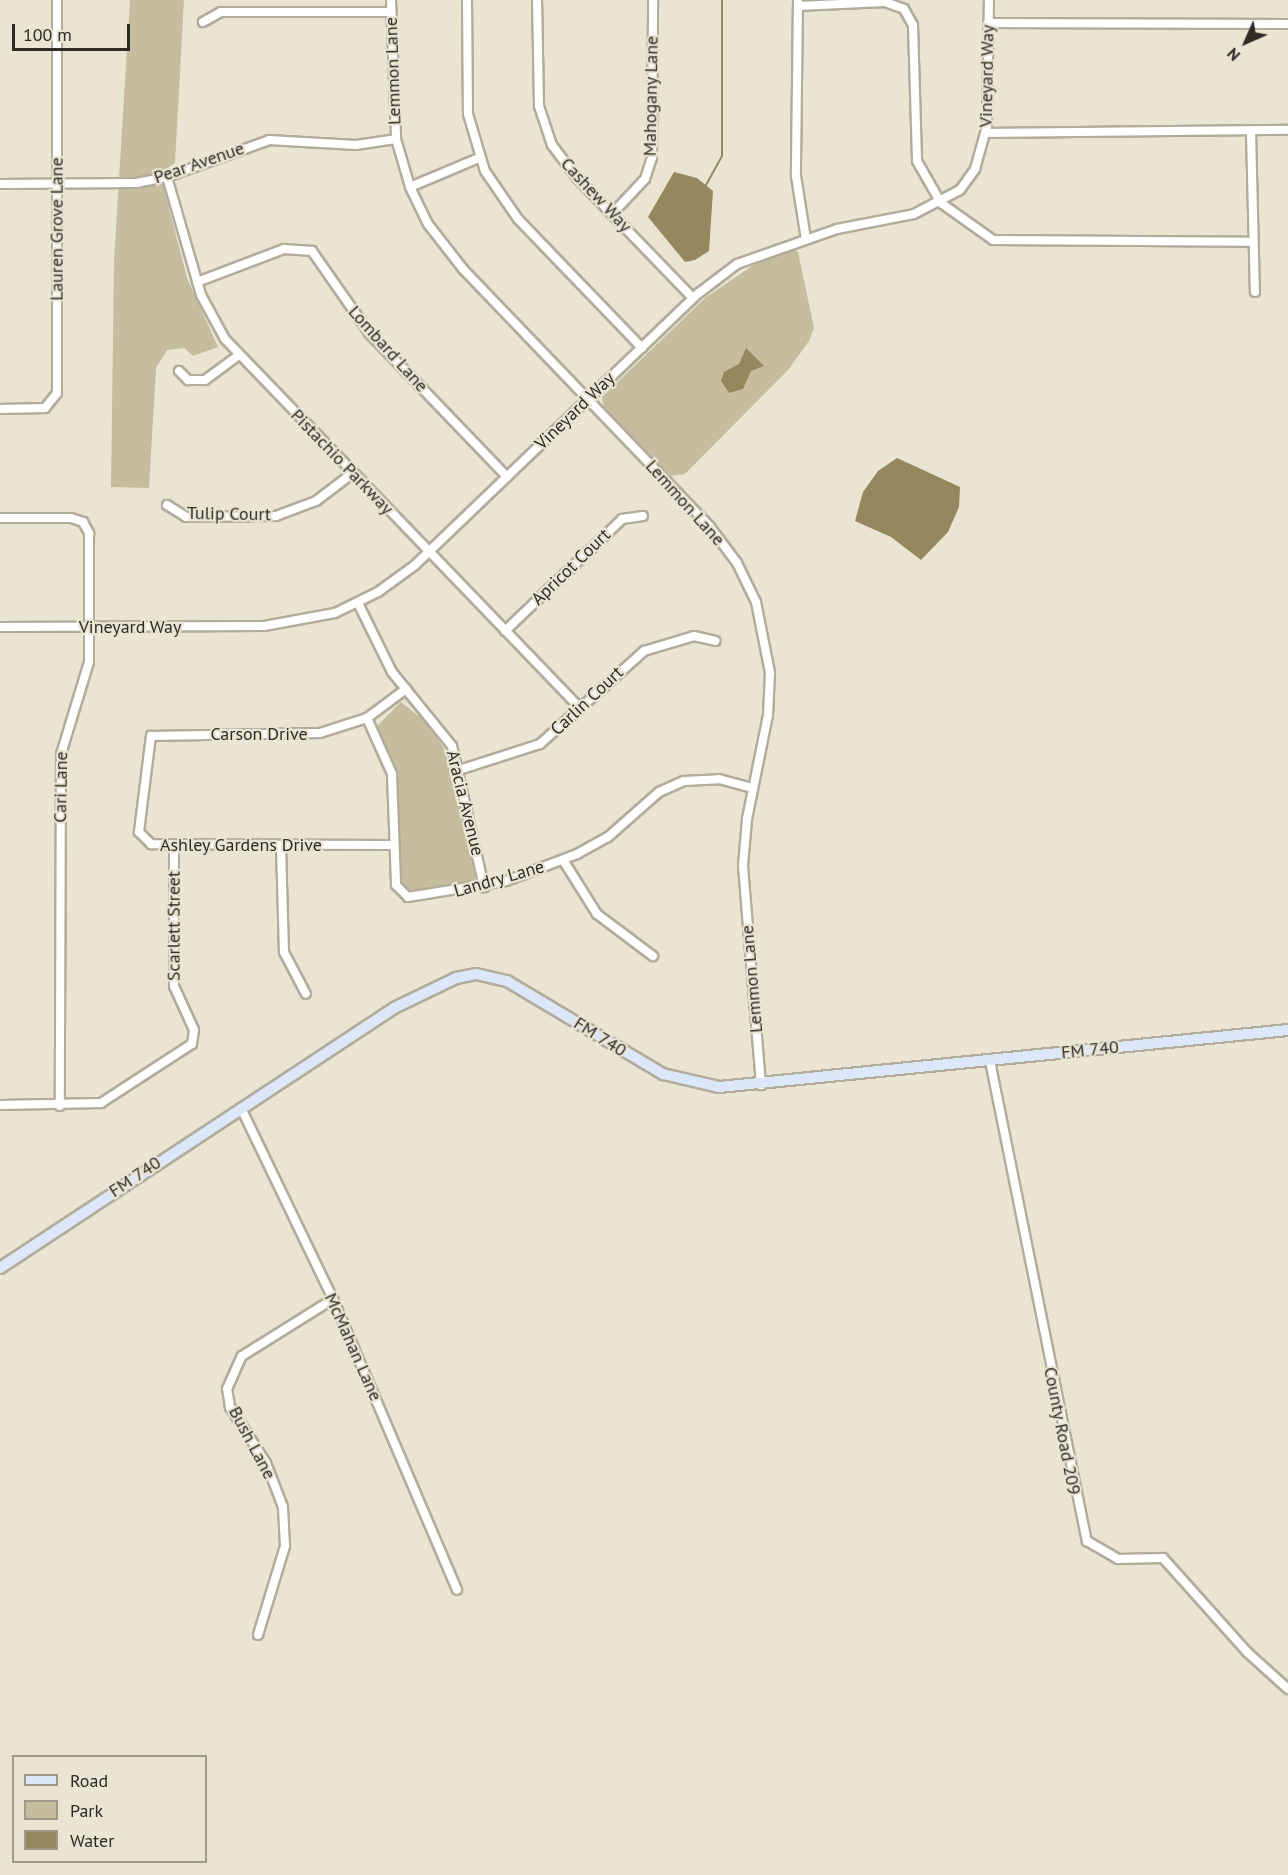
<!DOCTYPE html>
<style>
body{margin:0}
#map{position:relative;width:1288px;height:1875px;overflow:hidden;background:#eae4d2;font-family:"PT Sans",sans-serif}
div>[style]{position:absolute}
.green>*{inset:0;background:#c6bd9e}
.water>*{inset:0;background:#95885f}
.stream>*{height:2px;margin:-1px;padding:0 1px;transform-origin:1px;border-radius:1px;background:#95885f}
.roads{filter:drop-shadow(2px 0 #b2ac9b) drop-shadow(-2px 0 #b2ac9b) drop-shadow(0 2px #b2ac9b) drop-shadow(0 -2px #b2ac9b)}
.minor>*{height:8px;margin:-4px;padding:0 4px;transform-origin:4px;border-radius:4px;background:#fff}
.secondary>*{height:10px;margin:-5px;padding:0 5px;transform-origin:5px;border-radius:5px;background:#dce7fa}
span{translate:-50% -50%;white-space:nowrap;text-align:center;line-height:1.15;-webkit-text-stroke:4.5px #eae4d2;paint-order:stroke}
.street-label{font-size:18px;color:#2d2b24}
.legend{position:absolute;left:12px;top:1755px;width:195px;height:108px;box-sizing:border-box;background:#eae4d2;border:2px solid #9e9a8c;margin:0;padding:8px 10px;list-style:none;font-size:18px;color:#2d2b24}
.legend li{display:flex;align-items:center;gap:12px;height:30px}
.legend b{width:30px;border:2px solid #9e9a8c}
.north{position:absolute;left:1216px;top:12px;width:60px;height:60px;-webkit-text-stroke:4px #eae4d2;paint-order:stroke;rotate:225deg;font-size:16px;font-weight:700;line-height:24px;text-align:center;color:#2d2b24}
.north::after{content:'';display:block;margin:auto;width:21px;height:27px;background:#2d2b24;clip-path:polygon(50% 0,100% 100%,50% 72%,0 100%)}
.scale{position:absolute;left:12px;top:24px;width:118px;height:27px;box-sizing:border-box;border:3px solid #2d2b24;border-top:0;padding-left:8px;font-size:18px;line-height:21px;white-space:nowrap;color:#2d2b24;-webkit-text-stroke:4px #eae4d2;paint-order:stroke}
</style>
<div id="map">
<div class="green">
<i style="clip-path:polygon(130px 0,184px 0,175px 163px,160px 173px,187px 278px,218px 347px,193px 356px,184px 348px,167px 350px,156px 368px,149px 488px,111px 487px,114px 260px)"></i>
<i style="clip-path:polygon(793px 249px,798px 252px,814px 328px,809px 341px,788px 370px,685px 474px,671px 476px,604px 408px,602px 397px,705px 298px,752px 266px)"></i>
<i style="clip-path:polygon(401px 702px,427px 723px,445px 750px,475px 868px,475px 885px,409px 893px,401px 887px,397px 771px,377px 726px)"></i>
</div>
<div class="water">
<i style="clip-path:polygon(674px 172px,697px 178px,713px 191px,709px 251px,695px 260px,685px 262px,648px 217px)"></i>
<i style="clip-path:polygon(746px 348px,764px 366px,751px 371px,743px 389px,729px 393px,721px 381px,724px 372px,739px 364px)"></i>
<i style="clip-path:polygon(897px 458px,960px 487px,959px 507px,948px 532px,921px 560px,891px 537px,855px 521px,863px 492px,878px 471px)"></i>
</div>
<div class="stream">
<i style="left:706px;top:185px;width:33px;rotate:-61deg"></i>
<i style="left:722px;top:156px;width:156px;rotate:-90deg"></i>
</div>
<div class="roads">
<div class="minor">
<i style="left:391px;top:0;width:139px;rotate:87.9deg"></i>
<i style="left:396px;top:139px;width:50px;rotate:73.7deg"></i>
<i style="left:410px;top:187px;width:41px;rotate:64.1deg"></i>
<i style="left:428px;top:224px;width:57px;rotate:52.1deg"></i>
<i style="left:463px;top:269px;width:357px;rotate:46.2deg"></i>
<i style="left:710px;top:527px;width:45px;rotate:53.1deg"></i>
<i style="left:737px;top:563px;width:43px;rotate:64deg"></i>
<i style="left:756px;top:602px;width:72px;rotate:78.8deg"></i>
<i style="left:770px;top:673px;width:42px;rotate:92.7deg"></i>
<i style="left:768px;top:715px;width:106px;rotate:101.4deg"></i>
<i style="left:747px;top:819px;width:47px;rotate:94.9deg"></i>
<i style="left:743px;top:866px;width:220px;rotate:85.3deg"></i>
<i style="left:467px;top:0;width:114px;rotate:89.5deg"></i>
<i style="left:468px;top:114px;width:59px;rotate:73.4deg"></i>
<i style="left:485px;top:171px;width:58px;rotate:55.5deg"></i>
<i style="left:518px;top:219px;width:179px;rotate:46.1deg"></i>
<i style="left:537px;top:0;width:106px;rotate:88.9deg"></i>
<i style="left:539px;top:106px;width:41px;rotate:71.6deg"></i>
<i style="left:552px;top:145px;width:41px;rotate:52.9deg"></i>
<i style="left:577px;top:178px;width:167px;rotate:46deg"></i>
<i style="left:798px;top:0;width:176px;rotate:90.7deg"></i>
<i style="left:796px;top:176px;width:64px;rotate:81deg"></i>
<i style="left:798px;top:6px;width:87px;rotate:-2.6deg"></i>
<i style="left:885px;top:2px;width:20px;rotate:20deg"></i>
<i style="left:904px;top:9px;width:18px;rotate:61deg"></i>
<i style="left:913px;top:25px;width:136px;rotate:88.3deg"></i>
<i style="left:917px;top:161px;width:48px;rotate:60.3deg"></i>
<i style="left:941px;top:203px;width:64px;rotate:35.4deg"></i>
<i style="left:993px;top:240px;width:258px;rotate:0.4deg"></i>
<i style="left:203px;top:22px;width:21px;rotate:-29deg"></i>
<i style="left:221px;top:12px;width:170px"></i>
<i style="left:988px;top:23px;width:300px;rotate:0.2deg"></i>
<i style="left:1251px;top:132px;width:160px;rotate:88.6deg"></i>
<i style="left:986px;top:133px;width:302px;rotate:-0.6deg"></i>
<i style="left:167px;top:177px;width:123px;rotate:73.9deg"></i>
<i style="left:201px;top:295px;width:50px;rotate:61.4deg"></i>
<i style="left:225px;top:339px;width:512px;rotate:46.11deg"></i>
<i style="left:0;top:184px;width:136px;rotate:-0.4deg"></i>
<i style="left:136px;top:183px;width:32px;rotate:-11deg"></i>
<i style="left:167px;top:177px;width:109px;rotate:-19.9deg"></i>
<i style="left:269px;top:140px;width:87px;rotate:3.3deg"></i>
<i style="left:356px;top:145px;width:40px;rotate:-8.5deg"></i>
<i style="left:410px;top:187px;width:75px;rotate:-22.8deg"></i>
<i style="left:612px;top:214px;width:48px;rotate:-46.7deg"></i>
<i style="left:645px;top:179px;width:22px;rotate:-72deg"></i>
<i style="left:652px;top:158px;width:158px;rotate:-89.6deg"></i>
<i style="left:197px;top:282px;width:93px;rotate:-20.8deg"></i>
<i style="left:284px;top:249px;width:28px;rotate:4deg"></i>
<i style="left:312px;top:251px;width:101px;rotate:55.1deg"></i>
<i style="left:370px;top:334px;width:198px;rotate:46.2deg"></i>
<i style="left:179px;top:371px;width:13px;rotate:45deg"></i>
<i style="left:188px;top:380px;width:17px"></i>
<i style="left:205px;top:380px;width:42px;rotate:-36.3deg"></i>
<i style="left:0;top:409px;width:45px;rotate:-1.3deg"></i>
<i style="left:45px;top:408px;width:19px;rotate:-51deg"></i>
<i style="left:57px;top:393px;width:393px;rotate:-90deg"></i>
<i style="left:167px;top:505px;width:22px;rotate:32deg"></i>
<i style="left:186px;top:517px;width:90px;rotate:-0.6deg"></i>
<i style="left:276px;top:516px;width:43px;rotate:-20.6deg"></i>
<i style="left:316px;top:501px;width:46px;rotate:-37.1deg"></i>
<i style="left:0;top:518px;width:71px"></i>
<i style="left:71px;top:518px;width:13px;rotate:18deg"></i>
<i style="left:83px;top:522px;width:13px;rotate:61deg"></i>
<i style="left:89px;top:533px;width:129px;rotate:90deg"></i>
<i style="left:89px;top:662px;width:96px;rotate:106.9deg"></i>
<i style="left:61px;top:754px;width:352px;rotate:90.2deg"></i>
<i style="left:358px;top:603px;width:77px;rotate:63.8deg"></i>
<i style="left:392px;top:672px;width:95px;rotate:51deg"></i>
<i style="left:452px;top:746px;width:145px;rotate:77.2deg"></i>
<i style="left:0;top:627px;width:264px;rotate:-0.2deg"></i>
<i style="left:264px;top:626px;width:72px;rotate:-10.4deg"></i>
<i style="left:335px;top:613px;width:48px;rotate:-26deg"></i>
<i style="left:378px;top:592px;width:46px;rotate:-36.1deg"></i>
<i style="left:415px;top:565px;width:393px;rotate:-43.8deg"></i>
<i style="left:699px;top:293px;width:48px;rotate:-37.3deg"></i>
<i style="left:737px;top:264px;width:106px;rotate:-19.3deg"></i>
<i style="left:837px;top:229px;width:78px;rotate:-11deg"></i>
<i style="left:914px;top:214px;width:52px;rotate:-27.6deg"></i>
<i style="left:960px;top:190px;width:26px;rotate:-54deg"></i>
<i style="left:975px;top:169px;width:45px;rotate:-74.4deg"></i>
<i style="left:987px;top:126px;width:126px;rotate:-89.1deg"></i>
<i style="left:505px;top:631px;width:162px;rotate:-43.7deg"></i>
<i style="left:622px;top:519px;width:21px;rotate:-8deg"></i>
<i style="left:367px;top:718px;width:61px;rotate:65.9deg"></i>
<i style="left:392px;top:774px;width:111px;rotate:87.9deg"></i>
<i style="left:396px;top:885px;width:17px;rotate:45deg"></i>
<i style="left:408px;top:897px;width:99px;rotate:-9.3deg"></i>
<i style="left:506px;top:881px;width:76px;rotate:-20.8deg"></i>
<i style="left:577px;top:854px;width:35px;rotate:-29deg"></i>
<i style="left:608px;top:837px;width:68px;rotate:-41.4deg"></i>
<i style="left:659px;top:792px;width:27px;rotate:-24deg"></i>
<i style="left:684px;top:781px;width:35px;rotate:-3deg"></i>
<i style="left:719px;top:779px;width:35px;rotate:15deg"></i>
<i style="left:459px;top:770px;width:85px;rotate:-17.8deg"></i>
<i style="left:540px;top:744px;width:140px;rotate:-41.8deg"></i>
<i style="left:644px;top:651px;width:52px;rotate:-16.7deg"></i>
<i style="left:694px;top:636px;width:22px;rotate:13deg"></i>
<i style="left:394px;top:845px;width:243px;rotate:-179.8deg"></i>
<i style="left:151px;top:844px;width:17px;rotate:-135deg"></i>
<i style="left:139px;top:832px;width:97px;rotate:-82.9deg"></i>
<i style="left:151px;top:736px;width:169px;rotate:-1deg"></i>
<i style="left:320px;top:733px;width:49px;rotate:-17.7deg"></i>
<i style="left:367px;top:718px;width:49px;rotate:-36.6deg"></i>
<i style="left:281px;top:846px;width:106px;rotate:88.4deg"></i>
<i style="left:284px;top:952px;width:47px;rotate:62.4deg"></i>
<i style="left:563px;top:860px;width:64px;rotate:57.8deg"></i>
<i style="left:597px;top:914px;width:70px;rotate:36.9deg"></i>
<i style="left:990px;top:1061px;width:490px;rotate:78.6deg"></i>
<i style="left:1087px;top:1541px;width:36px;rotate:30deg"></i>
<i style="left:1118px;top:1559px;width:45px;rotate:-1.3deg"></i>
<i style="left:1163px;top:1558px;width:127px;rotate:48.2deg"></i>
<i style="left:1248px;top:1653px;width:54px;rotate:42deg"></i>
<i style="left:0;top:1105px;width:101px;rotate:-1.1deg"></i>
<i style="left:101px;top:1103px;width:108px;rotate:-33deg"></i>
<i style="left:192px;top:1044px;width:14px;rotate:-82deg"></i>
<i style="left:194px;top:1030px;width:48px;rotate:-114.4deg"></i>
<i style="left:174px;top:986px;width:142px;rotate:-90deg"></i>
<i style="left:241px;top:1108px;width:212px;rotate:64.3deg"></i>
<i style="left:333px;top:1299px;width:316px;rotate:66.9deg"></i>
<i style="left:258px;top:1635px;width:93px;rotate:-73.1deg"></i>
<i style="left:285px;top:1546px;width:39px;rotate:-93deg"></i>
<i style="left:283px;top:1507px;width:47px;rotate:-111.1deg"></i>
<i style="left:266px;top:1463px;width:67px;rotate:-122.7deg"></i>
<i style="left:230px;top:1407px;width:18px;rotate:-99deg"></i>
<i style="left:227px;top:1389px;width:36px;rotate:-66deg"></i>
<i style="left:242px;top:1356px;width:107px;rotate:-32.1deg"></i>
</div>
<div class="secondary">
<i style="left:0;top:1268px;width:472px;rotate:-33.4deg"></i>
<i style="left:394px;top:1008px;width:69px;rotate:-25.8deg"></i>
<i style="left:456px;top:978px;width:20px;rotate:-11deg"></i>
<i style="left:476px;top:974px;width:32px;rotate:13deg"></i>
<i style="left:507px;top:981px;width:182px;rotate:30.8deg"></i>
<i style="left:663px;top:1074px;width:57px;rotate:13.1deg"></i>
<i style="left:719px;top:1087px;width:572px;rotate:-5.72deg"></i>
</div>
</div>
<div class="street-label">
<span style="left:393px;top:71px;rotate:-92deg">Lemmon Lane</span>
<span style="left:987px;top:76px;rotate:-89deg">Vineyard Way</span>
<span style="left:651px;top:96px;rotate:-89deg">Mahogany Lane</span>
<span style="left:199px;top:163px;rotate:-19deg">Pear Avenue</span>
<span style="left:596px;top:195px;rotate:47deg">Cashew Way</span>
<span style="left:57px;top:229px;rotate:-90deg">Lauren Grove Lane</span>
<span style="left:388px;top:349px;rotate:48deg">Lombard Lane</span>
<span style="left:575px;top:411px;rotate:-44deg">Vineyard Way</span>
<span style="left:342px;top:462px;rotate:46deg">Pistachio Parkway</span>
<span style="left:685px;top:503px;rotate:48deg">Lemmon Lane</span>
<span style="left:229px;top:514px;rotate:1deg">Tulip Court</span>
<span style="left:571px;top:567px;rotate:-44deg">Apricot Court</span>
<span style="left:130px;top:627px">Vineyard Way</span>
<span style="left:587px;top:701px;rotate:-43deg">Carlin Court</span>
<span style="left:259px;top:734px">Carson Drive</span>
<span style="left:61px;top:787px;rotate:-89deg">Cari Lane</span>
<span style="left:465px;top:803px;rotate:76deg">Aracia Avenue</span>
<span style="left:241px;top:845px">Ashley Gardens Drive</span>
<span style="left:499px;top:879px;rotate:-16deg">Landry Lane</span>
<span style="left:174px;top:926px;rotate:-90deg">Scarlett Street</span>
<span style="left:752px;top:979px;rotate:-95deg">Lemmon Lane</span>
<span style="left:600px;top:1037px;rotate:32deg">FM 740</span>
<span style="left:1090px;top:1050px;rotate:-6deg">FM 740</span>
<span style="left:135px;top:1177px;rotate:-34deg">FM 740</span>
<span style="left:353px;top:1347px;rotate:66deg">McMahan Lane</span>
<span style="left:1062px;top:1431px;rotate:79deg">County Road 209</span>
<span style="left:252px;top:1443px;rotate:62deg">Bush Lane</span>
</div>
<ul class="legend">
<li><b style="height:8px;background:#dce7fa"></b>Road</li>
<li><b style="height:16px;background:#c6bd9e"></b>Park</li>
<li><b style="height:16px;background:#95885f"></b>Water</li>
</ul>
<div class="north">N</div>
<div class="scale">100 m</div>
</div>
